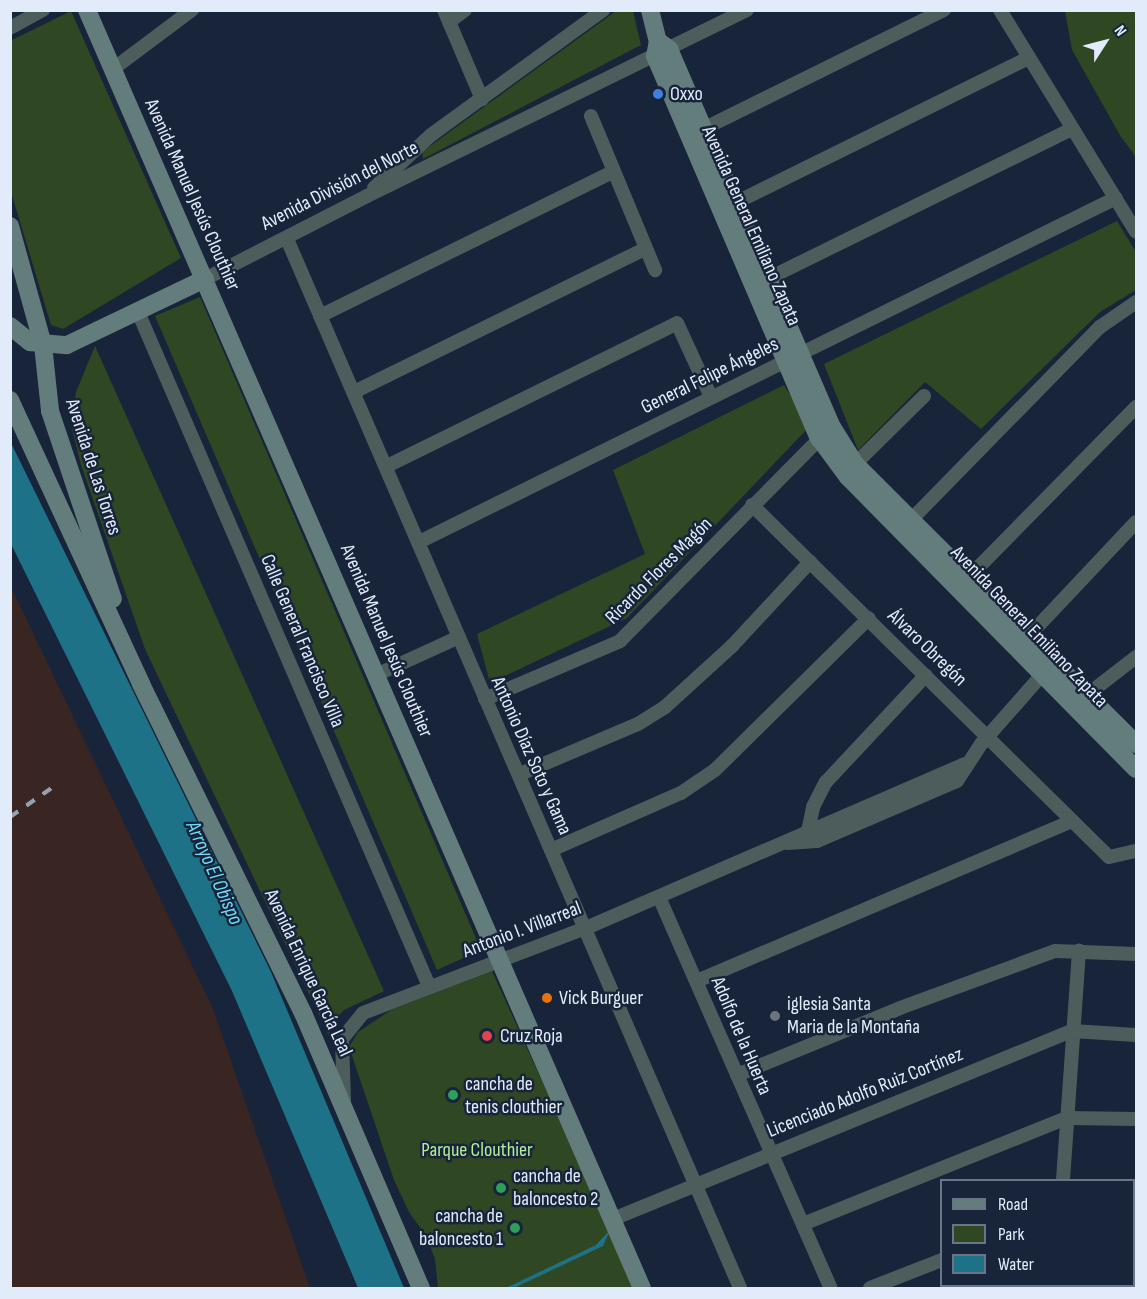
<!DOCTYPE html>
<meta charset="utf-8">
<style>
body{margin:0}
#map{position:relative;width:1147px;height:1299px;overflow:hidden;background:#17243a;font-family:"Sofia Sans Condensed",sans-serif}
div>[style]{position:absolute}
.industrial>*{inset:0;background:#392622}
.green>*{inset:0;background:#304724}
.water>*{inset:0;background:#1d7288}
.street>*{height:14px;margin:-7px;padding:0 7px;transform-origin:7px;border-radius:7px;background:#4c5d5c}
.secondary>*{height:18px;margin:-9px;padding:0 9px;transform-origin:9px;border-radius:9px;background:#627d7b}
.rail>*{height:4px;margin-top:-2px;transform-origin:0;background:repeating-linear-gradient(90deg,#95a0b1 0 10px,transparent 0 20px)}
.dots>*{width:16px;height:16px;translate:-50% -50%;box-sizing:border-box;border:3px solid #17243a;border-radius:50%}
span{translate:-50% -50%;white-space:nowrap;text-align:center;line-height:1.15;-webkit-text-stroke:5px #17243a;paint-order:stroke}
.poi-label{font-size:20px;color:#e2ebfa}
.left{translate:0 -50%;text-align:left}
.right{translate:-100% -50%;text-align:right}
.street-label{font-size:20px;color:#e2ebfa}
.park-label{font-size:20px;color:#b3f094}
.water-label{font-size:21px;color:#70dbfa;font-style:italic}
.frame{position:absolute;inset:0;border:12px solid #e2ebfa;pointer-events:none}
.legend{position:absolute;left:940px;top:1179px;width:195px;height:108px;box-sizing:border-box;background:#17243a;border:2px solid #687487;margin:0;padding:8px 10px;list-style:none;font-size:18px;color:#e2ebfa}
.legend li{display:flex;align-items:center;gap:12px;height:30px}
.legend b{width:30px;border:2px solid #687487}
.north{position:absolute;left:1075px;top:12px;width:60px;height:60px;-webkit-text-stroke:4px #17243a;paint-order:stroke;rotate:54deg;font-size:16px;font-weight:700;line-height:24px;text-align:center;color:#e2ebfa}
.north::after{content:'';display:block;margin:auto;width:21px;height:27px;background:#e2ebfa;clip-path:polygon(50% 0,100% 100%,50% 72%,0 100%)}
</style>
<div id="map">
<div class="industrial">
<i style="clip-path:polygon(11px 587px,213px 1009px,310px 1288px,11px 1288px)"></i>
</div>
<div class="green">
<i style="clip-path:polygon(71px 11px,181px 258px,63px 329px,51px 325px,11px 192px,10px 41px)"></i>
<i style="clip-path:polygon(616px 11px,633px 11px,641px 45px,423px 159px,422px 152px)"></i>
<i style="clip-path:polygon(1065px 11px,1136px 11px,1136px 157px,1121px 137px,1072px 50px)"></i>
<i style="clip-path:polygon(1117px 221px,1136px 252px,1136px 290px,1100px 312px,981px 429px,925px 382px,858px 450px,824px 364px)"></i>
<i style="clip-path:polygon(200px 297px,481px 950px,437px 970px,155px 316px)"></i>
<i style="clip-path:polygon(95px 346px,384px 991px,344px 1010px,333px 1022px,329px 1036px,145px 649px,81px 465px,72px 429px,76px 392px)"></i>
<i style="clip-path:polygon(784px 385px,810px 426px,627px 618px,490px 683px,477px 634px,645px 554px,613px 470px)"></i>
<i style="clip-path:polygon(492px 971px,611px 1233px,634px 1288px,438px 1288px,435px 1259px,426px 1236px,409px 1212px,394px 1180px,349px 1047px,358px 1032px,391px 1010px)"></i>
</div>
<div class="water">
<i style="clip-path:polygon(11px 443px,271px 972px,404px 1288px,358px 1288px,232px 991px,11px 544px)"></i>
<i style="clip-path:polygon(610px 1230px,603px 1246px,514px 1288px,506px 1288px,596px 1245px)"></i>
</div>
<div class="street">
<i style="left:444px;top:10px;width:97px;rotate:66.9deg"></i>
<i style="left:1000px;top:10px;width:260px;rotate:58.5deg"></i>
<i style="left:449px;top:22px;width:20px;rotate:-37deg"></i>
<i style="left:10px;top:28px;width:38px;rotate:-29deg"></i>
<i style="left:113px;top:69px;width:99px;rotate:-36.8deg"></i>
<i style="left:591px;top:116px;width:167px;rotate:67.4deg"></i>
<i style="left:695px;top:133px;width:278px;rotate:-26.3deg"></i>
<i style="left:374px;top:188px;width:78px;rotate:-42.9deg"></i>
<i style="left:431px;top:135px;width:213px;rotate:-36deg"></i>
<i style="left:735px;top:203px;width:328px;rotate:-26.3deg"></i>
<i style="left:287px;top:239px;width:1143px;rotate:66.64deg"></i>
<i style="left:205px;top:279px;width:182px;rotate:-27.1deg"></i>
<i style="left:367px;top:196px;width:423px;rotate:-26.1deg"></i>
<i style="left:761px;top:282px;width:347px;rotate:-26.2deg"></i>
<i style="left:138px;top:312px;width:734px;rotate:66.65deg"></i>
<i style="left:320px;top:316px;width:326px;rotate:-26.2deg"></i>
<i style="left:354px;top:392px;width:324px;rotate:-26.2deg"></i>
<i style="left:855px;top:464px;width:97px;rotate:-44.6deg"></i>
<i style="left:387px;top:466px;width:323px;rotate:-26.2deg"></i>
<i style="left:677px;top:323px;width:81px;rotate:65.3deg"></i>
<i style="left:752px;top:505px;width:501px;rotate:44.6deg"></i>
<i style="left:1109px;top:857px;width:28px;rotate:-13deg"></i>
<i style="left:905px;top:526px;width:279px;rotate:-45.6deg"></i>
<i style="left:1100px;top:327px;width:44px;rotate:-34.8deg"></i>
<i style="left:419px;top:542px;width:777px;rotate:-26.27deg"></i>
<i style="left:963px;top:583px;width:247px;rotate:-45.5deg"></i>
<i style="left:1023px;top:642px;width:165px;rotate:-46.7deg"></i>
<i style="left:376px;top:675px;width:91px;rotate:-24.6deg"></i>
<i style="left:1087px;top:695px;width:62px;rotate:-37.8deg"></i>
<i style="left:485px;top:699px;width:147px;rotate:-23.2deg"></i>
<i style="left:620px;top:641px;width:292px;rotate:-45.4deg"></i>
<i style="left:520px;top:774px;width:128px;rotate:-23deg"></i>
<i style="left:638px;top:724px;width:32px;rotate:-32deg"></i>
<i style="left:665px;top:707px;width:91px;rotate:-42.3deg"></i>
<i style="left:732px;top:646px;width:115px;rotate:-47.1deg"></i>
<i style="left:807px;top:836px;width:30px;rotate:-78deg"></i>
<i style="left:813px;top:807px;width:28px;rotate:-63deg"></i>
<i style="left:826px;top:782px;width:146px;rotate:-46.9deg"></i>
<i style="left:787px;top:843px;width:30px;rotate:-4deg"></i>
<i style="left:817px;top:841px;width:152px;rotate:-23.2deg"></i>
<i style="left:957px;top:781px;width:44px;rotate:-57deg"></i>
<i style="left:981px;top:744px;width:101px;rotate:-48.6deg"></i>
<i style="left:551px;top:850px;width:142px;rotate:-23.7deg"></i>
<i style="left:681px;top:793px;width:41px;rotate:-34.1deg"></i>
<i style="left:715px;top:770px;width:216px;rotate:-44.6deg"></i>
<i style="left:659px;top:897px;width:427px;rotate:66.3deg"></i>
<i style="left:697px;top:981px;width:408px;rotate:-23.1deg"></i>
<i style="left:737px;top:1075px;width:176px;rotate:-22.3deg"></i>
<i style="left:900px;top:1008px;width:165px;rotate:-20.2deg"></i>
<i style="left:1055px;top:951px;width:81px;rotate:2.1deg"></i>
<i style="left:344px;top:1100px;width:61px;rotate:-91.9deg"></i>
<i style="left:342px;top:1039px;width:33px;rotate:-51deg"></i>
<i style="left:363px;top:1013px;width:239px;rotate:-20.9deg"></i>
<i style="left:586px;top:928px;width:413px;rotate:-23.4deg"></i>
<i style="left:1063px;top:1180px;width:230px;rotate:-86deg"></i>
<i style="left:1134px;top:1194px;width:2px"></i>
<i style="left:613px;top:1219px;width:496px;rotate:-22.3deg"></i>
<i style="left:1072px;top:1031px;width:64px;rotate:3.6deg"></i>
<i style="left:803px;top:1224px;width:284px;rotate:-21.9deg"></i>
<i style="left:1067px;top:1118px;width:69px;rotate:0.8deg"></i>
<i style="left:870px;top:1288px;width:77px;rotate:-21.3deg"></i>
<i style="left:1052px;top:1288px;width:3px;rotate:-45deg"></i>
</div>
<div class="secondary">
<i style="left:87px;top:10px;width:1393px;rotate:66.53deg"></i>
<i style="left:650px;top:10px;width:32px;rotate:76deg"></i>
<i style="left:658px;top:41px;width:15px;rotate:101deg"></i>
<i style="left:655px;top:56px;width:416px;rotate:66.8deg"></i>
<i style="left:819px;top:438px;width:49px;rotate:53.4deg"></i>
<i style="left:848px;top:477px;width:410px;rotate:45.4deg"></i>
<i style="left:658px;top:41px;width:14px;rotate:36deg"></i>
<i style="left:669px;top:49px;width:412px;rotate:66.7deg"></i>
<i style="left:832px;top:427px;width:44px;rotate:58.1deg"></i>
<i style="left:855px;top:464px;width:397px;rotate:44.9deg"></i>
<i style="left:10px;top:226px;width:123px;rotate:74.5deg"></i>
<i style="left:43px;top:345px;width:66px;rotate:83.9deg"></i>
<i style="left:50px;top:411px;width:198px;rotate:71.5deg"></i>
<i style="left:10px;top:326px;width:26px;rotate:39deg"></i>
<i style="left:30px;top:342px;width:37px;rotate:5deg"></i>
<i style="left:67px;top:345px;width:153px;rotate:-25.6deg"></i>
<i style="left:10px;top:400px;width:313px;rotate:65.2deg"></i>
<i style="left:141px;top:684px;width:367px;rotate:63.8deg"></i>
<i style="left:303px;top:1013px;width:299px;rotate:66.8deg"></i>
</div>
<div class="rail">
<i style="left:10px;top:817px;width:52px;rotate:-34.9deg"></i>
</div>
<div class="dots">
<i style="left:658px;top:94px;background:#3f7fe0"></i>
<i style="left:547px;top:998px;background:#e8710a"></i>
<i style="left:775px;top:1016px;background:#6b7280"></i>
<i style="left:487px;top:1036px;background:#e0444e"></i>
<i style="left:453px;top:1095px;background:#2e9e5b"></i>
<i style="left:501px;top:1188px;background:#2e9e5b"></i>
<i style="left:515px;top:1228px;background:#2e9e5b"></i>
</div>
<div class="poi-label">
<span class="left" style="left:670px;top:94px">Oxxo</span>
<span class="left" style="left:559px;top:998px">Vick Burguer</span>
<span class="left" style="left:787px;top:1016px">iglesia Santa<br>Maria de la Montaña</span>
<span class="left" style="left:500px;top:1036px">Cruz Roja</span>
<span class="left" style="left:465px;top:1096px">cancha de<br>tenis clouthier</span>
<span class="left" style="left:513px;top:1188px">cancha de<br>baloncesto 2</span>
<span class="right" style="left:503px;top:1228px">cancha de<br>baloncesto 1</span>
</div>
<div class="street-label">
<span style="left:340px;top:186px;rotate:-27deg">Avenida División del Norte</span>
<span style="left:192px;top:195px;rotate:66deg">Avenida Manuel Jesús Clouthier</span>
<span style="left:751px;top:226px;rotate:66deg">Avenida General Emiliano Zapata</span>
<span style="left:710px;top:376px;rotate:-26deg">General Felipe Ángeles</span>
<span style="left:93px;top:467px;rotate:72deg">Avenida de Las Torres</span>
<span style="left:659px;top:571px;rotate:-45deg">Ricardo Flores Magón</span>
<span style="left:1029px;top:627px;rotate:46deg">Avenida General Emiliano Zapata</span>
<span style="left:302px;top:641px;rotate:67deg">Calle General Francisco Villa</span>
<span style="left:386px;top:641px;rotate:67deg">Avenida Manuel Jesús Clouthier</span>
<span style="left:927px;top:648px;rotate:44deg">Álvaro Obregón</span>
<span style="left:531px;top:756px;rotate:66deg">Antonio Díaz Soto y Gama</span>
<span style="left:522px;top:930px;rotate:-21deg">Antonio I. Villarreal</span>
<span style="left:308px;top:973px;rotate:65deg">Avenida Enrique García Leal</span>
<span style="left:741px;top:1036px;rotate:67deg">Adolfo de la Huerta</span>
<span style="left:865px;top:1093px;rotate:-22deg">Licenciado Adolfo Ruiz Cortínez</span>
</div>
<div class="park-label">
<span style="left:477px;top:1150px">Parque Clouthier</span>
</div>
<div class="water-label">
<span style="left:214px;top:873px;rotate:66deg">Arroyo El Obispo</span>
</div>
<div class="frame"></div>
<ul class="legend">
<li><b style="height:8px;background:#627d7b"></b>Road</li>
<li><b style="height:16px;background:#304724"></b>Park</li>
<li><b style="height:16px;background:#1d7288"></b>Water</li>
</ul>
<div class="north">N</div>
</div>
